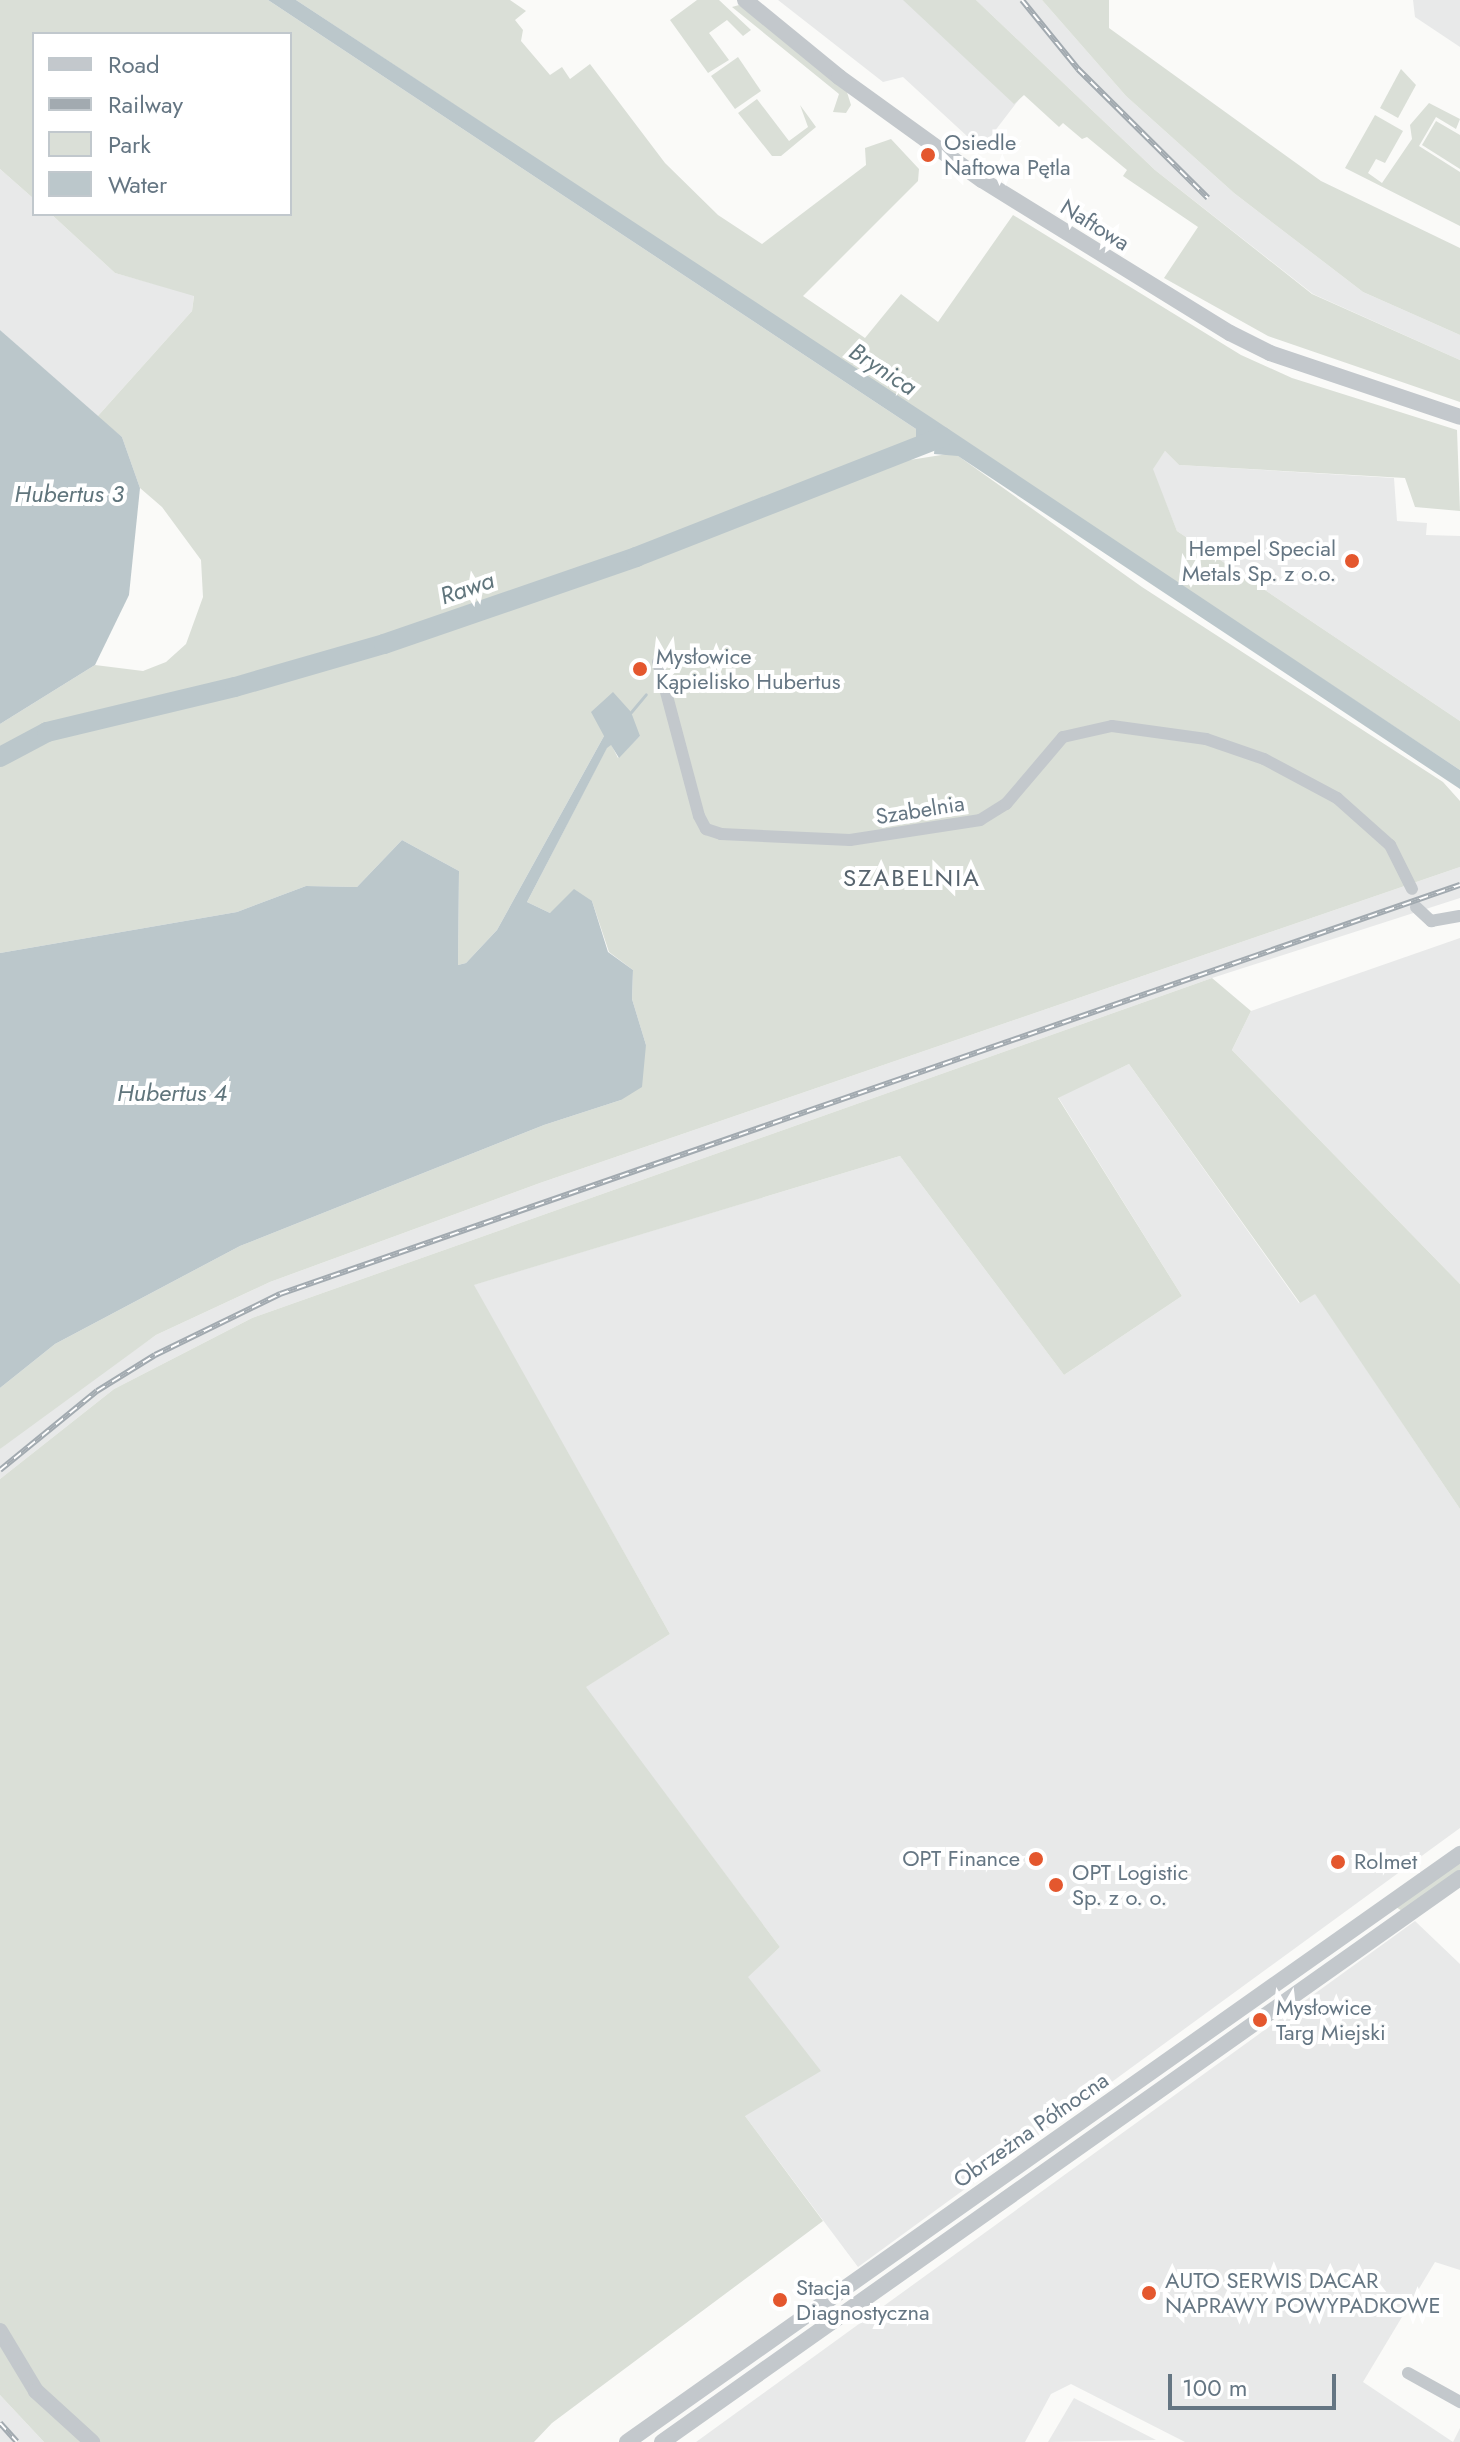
<!DOCTYPE html>
<meta charset="utf-8">
<style>
body{margin:0}
#map{position:relative;width:1460px;height:2442px;overflow:hidden;background:#fafaf8;font-family:Jost,sans-serif}
div>[style]{position:absolute}
.built>*{inset:0;background:#e8e9e9}
.green>*{inset:0;background:#dadfd7}
.water>*{inset:0;background:#bbc7cb}
.stream>*{height:3px;margin:-1.5px;padding:0 1.5px;transform-origin:1.5px;border-radius:1.5px;background:#bbc7cb}
.river>*{height:20px;margin:-10px;padding:0 10px;transform-origin:10px;border-radius:10px;background:#bbc7cb}
.minor>*{height:12px;margin:-6px;padding:0 6px;transform-origin:6px;border-radius:6px;background:#c3c8cc}
.tertiary>*{height:16px;margin:-8px;padding:0 8px;transform-origin:8px;border-radius:8px;background:#c3c8cc}
.rail>*{height:6px;margin-top:-3px;transform-origin:0;background:repeating-linear-gradient(90deg,#fff 0 9px,#a2aab0 0 18px);box-sizing:border-box;border-block:2px solid #a2aab0}
.dots>*{width:22px;height:22px;translate:-50% -50%;box-sizing:border-box;border:4px solid #fff;border-radius:50%}
span{translate:-50% -50%;white-space:nowrap;text-align:center;line-height:1.15;-webkit-text-stroke:8px #fff;paint-order:stroke}
.poi-label{font-size:22px;color:#657683}
.left{translate:0 -50%;text-align:left}
.right{translate:-100% -50%;text-align:right}
.street-label{font-size:22px;color:#657683}
.water-label{font-size:24px;color:#60757c;font-style:italic}
.neighbourhood-label{font-size:24px;color:#57646e;letter-spacing:2px}
.legend{position:absolute;left:32px;top:32px;width:260px;height:184px;box-sizing:border-box;background:#fff;border:2px solid #c1c8cd;margin:0;padding:10px 14px;list-style:none;font-size:24px;color:#657683}
.legend li{display:flex;align-items:center;gap:16px;height:40px}
.legend b{width:40px;border:2px solid #c1c8cd}
.scale{position:absolute;left:1168px;top:2374px;width:168px;height:36px;box-sizing:border-box;border:4px solid #657683;border-top:0;padding-left:10px;font-size:24px;line-height:28px;white-space:nowrap;color:#657683;-webkit-text-stroke:6px #fff;paint-order:stroke}
</style>
<div id="map">
<div class="built">
<i style="clip-path:polygon(778px 0,915px 0,1024px 93px,981px 149px,903px 77px,883px 82px)"></i>
<i style="clip-path:polygon(976px 0,1042px 0,1126px 96px,1234px 193px,1363px 292px,1460px 335px,1460px 360px,1313px 294px,1155px 170px)"></i>
<i style="clip-path:polygon(1413px 0,1460px 0,1460px 47px,1415px 17px)"></i>
<i style="clip-path:polygon(0 169px,34px 199px,34px 214px,51px 214px,115px 273px,194px 295px,192px 311px,97px 417px,0 330px)"></i>
<i style="clip-path:polygon(1165px 451px,1179px 465px,1394px 478px,1397px 521px,1427px 523px,1426px 535px,1460px 536px,1460px 721px,1177px 531px,1152px 469px)"></i>
<i style="clip-path:polygon(1460px 867px,1460px 898px,1212px 978px,252px 1318px,114px 1389px,0 1479px,0 1449px,11px 1437px,156px 1335px,270px 1282px,540px 1183px)"></i>
<i style="clip-path:polygon(1460px 938px,1460px 1284px,1232px 1050px,1251px 1011px)"></i>
<i style="clip-path:polygon(1129px 1064px,1299px 1303px,1315px 1293px,1460px 1509px,1460px 1828px,858px 2267px,745px 2116px,747px 1977px,780px 1947px,585px 1687px,670px 1634px,473px 1285px,900px 1156px,1064px 1375px,1182px 1296px,1058px 1097px)"></i>
<i style="clip-path:polygon(1415px 1921px,1460px 1964px,1460px 2270px,1435px 2262px,1363px 2382px,1453px 2442px,1460px 2428px,1460px 2442px,1185px 2442px,1071px 2384px,1051px 2394px,1025px 2442px,696px 2442px)"></i>
<i style="clip-path:polygon(0 2395px,44px 2442px,0 2442px)"></i>
<i style="clip-path:polygon(1074px 2398px,1156px 2440px,1048px 2442px)"></i>
</div>
<div class="green">
<i style="clip-path:polygon(0 0,268px 0,916px 429px,919px 437px,894px 456px,535px 590px,318px 662px,50px 729px,0 752px,0 724px,95px 665px,143px 671px,166px 662px,186px 644px,203px 597px,201px 560px,162px 507px,140px 488px,122px 437px,97px 417px,192px 311px,194px 296px,115px 273px,51px 214px,290px 214px,290px 34px,34px 34px,34px 199px,0 169px)"></i>
<i style="clip-path:polygon(296px 0,510px 0,526px 11px,515px 20px,523px 30px,521px 41px,550px 75px,562px 67px,570px 79px,590px 64px,665px 163px,718px 215px,762px 244px,866px 165px,865px 148px,891px 139px,919px 169px,918px 181px,803px 296px,865px 338px,901px 294px,938px 322px,1013px 215px,1241px 355px,1292px 378px,1457px 430px,1460px 511px,1415px 507px,1405px 478px,1179px 465px,1165px 451px,1153px 469px,1177px 531px,1460px 721px,1460px 770px)"></i>
<i style="clip-path:polygon(697px 0,719px 0,751px 30px,743px 36px,727px 20px,709px 33px,729px 60px,708px 73px,670px 20px)"></i>
<i style="clip-path:polygon(903px 0,976px 0,1155px 170px,1312px 294px,1460px 360px,1460px 402px,1268px 336px,1164px 278px,1198px 227px,1123px 176px,1127px 170px,1087px 137px,1082px 139px,1063px 123px,1059px 127px,1024px 95px,1014px 104px)"></i>
<i style="clip-path:polygon(1042px 0,1109px 0,1109px 28px,1321px 181px,1460px 248px,1460px 335px,1363px 292px,1234px 193px,1126px 96px)"></i>
<i style="clip-path:polygon(739px 5px,846px 89px,851px 105px,846px 113px,833px 112px,839px 94px,732px 7px)"></i>
<i style="clip-path:polygon(738px 57px,761px 91px,735px 109px,711px 76px)"></i>
<i style="clip-path:polygon(1401px 69px,1416px 85px,1398px 118px,1380px 108px)"></i>
<i style="clip-path:polygon(757px 99px,789px 141px,808px 127px,800px 105px,816px 127px,781px 156px,772px 156px,738px 113px)"></i>
<i style="clip-path:polygon(1429px 103px,1460px 119px,1456px 129px,1436px 117px,1419px 146px,1460px 172px,1460px 226px,1345px 168px,1375px 115px,1403px 131px,1385px 163px,1376px 159px,1368px 173px,1382px 183px,1412px 139px,1410px 125px)"></i>
<i style="clip-path:polygon(1436px 121px,1460px 135px,1460px 169px,1422px 145px)"></i>
<i style="clip-path:polygon(954px 453px,1142px 587px,1443px 782px,1460px 801px,1460px 867px,540px 1183px,270px 1282px,156px 1335px,0 1449px,0 1388px,55px 1344px,240px 1246px,544px 1125px,621px 1100px,646px 1045px,632px 999px,633px 970px,609px 952px,592px 901px,550px 913px,527px 902px,607px 747px,611px 744px,618px 758px,640px 736px,604px 736px,497px 930px,466px 963px,458px 965px,459px 871px,402px 840px,357px 887px,306px 886px,237px 912px,0 953px,0 761px,53px 735px,306px 673px,650px 554px,897px 462px)"></i>
<i style="clip-path:polygon(1212px 978px,1251px 1011px,1232px 1050px,1460px 1284px,1460px 1509px,1315px 1294px,1300px 1303px,1129px 1064px,1058px 1098px,1182px 1296px,1064px 1375px,900px 1156px,474px 1285px,670px 1634px,586px 1687px,780px 1947px,748px 1977px,821px 2071px,745px 2116px,823px 2221px,552px 2423px,534px 2442px,44px 2442px,0 2395px,0 1479px,114px 1389px,252px 1318px)"></i>
<i style="clip-path:polygon(1460px 1861px,1460px 1871px,1402px 1911px,1396px 1907px)"></i>
</div>
<div class="water">
<i style="clip-path:polygon(268px 0,296px 0,929px 416px,1460px 770px,1460px 789px,958px 456px,934px 454px,935px 442px,916px 442px,916px 429px)"></i>
<i style="clip-path:polygon(0 330px,122px 437px,140px 488px,129px 595px,95px 665px,0 724px)"></i>
<i style="clip-path:polygon(613px 692px,631px 712px,640px 736px,619px 758px,611px 745px,607px 748px,527px 902px,550px 913px,574px 889px,592px 901px,608px 952px,633px 970px,632px 999px,646px 1045px,642px 1087px,621px 1100px,544px 1125px,240px 1246px,55px 1344px,0 1388px,0 953px,237px 912px,306px 886px,357px 887px,402px 840px,459px 871px,458px 965px,466px 963px,497px 930px,604px 736px,591px 712px)"></i>
</div>
<div class="stream">
<i style="left:663px;top:546px;width:6px;rotate:59deg"></i>
<i style="left:631px;top:712px;width:23px;rotate:-50deg"></i>
</div>
<div class="river">
<i style="left:0;top:757px;width:53px;rotate:-28deg"></i>
<i style="left:47px;top:732px;width:193px;rotate:-13.5deg"></i>
<i style="left:235px;top:687px;width:155px;rotate:-16.1deg"></i>
<i style="left:384px;top:644px;width:267px;rotate:-19deg"></i>
<i style="left:636px;top:557px;width:329px;rotate:-21.4deg"></i>
</div>
<div class="minor">
<i style="left:658px;top:662px;width:159px;rotate:75.1deg"></i>
<i style="left:699px;top:816px;width:15px;rotate:62deg"></i>
<i style="left:706px;top:829px;width:16px;rotate:18deg"></i>
<i style="left:721px;top:834px;width:129px;rotate:2.7deg"></i>
<i style="left:850px;top:840px;width:132px;rotate:-8.7deg"></i>
<i style="left:980px;top:820px;width:31px;rotate:-32deg"></i>
<i style="left:1006px;top:804px;width:88px;rotate:-49.6deg"></i>
<i style="left:1063px;top:737px;width:50px;rotate:-12.7deg"></i>
<i style="left:1112px;top:726px;width:95px;rotate:7.9deg"></i>
<i style="left:1206px;top:739px;width:61px;rotate:19deg"></i>
<i style="left:1264px;top:759px;width:83px;rotate:28.1deg"></i>
<i style="left:1337px;top:798px;width:71px;rotate:41.6deg"></i>
<i style="left:1390px;top:845px;width:49px;rotate:63.4deg"></i>
<i style="left:1416px;top:907px;width:21px;rotate:43deg"></i>
<i style="left:1431px;top:921px;width:29px;rotate:-10deg"></i>
<i style="left:1408px;top:2373px;width:60px;rotate:29.1deg"></i>
</div>
<div class="tertiary">
<i style="left:745px;top:0;width:122px;rotate:39.3deg"></i>
<i style="left:839px;top:77px;width:176px;rotate:35.8deg"></i>
<i style="left:982px;top:180px;width:291px;rotate:31.7deg"></i>
<i style="left:1230px;top:333px;width:45px;rotate:26.6deg"></i>
<i style="left:1270px;top:353px;width:200px;rotate:18.6deg"></i>
<i style="left:0;top:2331px;width:70px;rotate:59deg"></i>
<i style="left:36px;top:2391px;width:76px;rotate:42.3deg"></i>
<i style="left:627px;top:2442px;width:1020px;rotate:-35.22deg"></i>
<i style="left:662px;top:2442px;width:977px;rotate:-35.25deg"></i>
</div>
<div class="rail">
<i style="left:1022px;top:0;width:89px;rotate:50.9deg"></i>
<i style="left:1078px;top:69px;width:183px;rotate:44.8deg"></i>
<i style="left:0;top:1470px;width:125px;rotate:-39.2deg"></i>
<i style="left:97px;top:1391px;width:68px;rotate:-31.8deg"></i>
<i style="left:155px;top:1355px;width:139px;rotate:-26deg"></i>
<i style="left:280px;top:1294px;width:1249px;rotate:-19.12deg"></i>
<i style="left:0;top:2423px;width:25px;rotate:48deg"></i>
</div>
<div class="dots">
<i style="left:928px;top:155px;background:#e4572e"></i>
<i style="left:1352px;top:561px;background:#e4572e"></i>
<i style="left:640px;top:669px;background:#e4572e"></i>
<i style="left:1036px;top:1859px;background:#e4572e"></i>
<i style="left:1338px;top:1862px;background:#e4572e"></i>
<i style="left:1056px;top:1885px;background:#e4572e"></i>
<i style="left:1260px;top:2020px;background:#e4572e"></i>
<i style="left:1149px;top:2293px;background:#e4572e"></i>
<i style="left:780px;top:2300px;background:#e4572e"></i>
</div>
<div class="poi-label">
<span class="left" style="left:944px;top:155px">Osiedle<br>Naftowa Pętla</span>
<span class="right" style="left:1336px;top:561px">Hempel Special<br>Metals Sp. z o.o.</span>
<span class="left" style="left:656px;top:669px">Mysłowice<br>Kąpielisko Hubertus</span>
<span class="right" style="left:1020px;top:1859px">OPT Finance</span>
<span class="left" style="left:1354px;top:1862px">Rolmet</span>
<span class="left" style="left:1072px;top:1885px">OPT Logistic<br>Sp. z o. o.</span>
<span class="left" style="left:1276px;top:2020px">Mysłowice<br>Targ Miejski</span>
<span class="left" style="left:1165px;top:2293px">AUTO SERWIS DACAR<br>NAPRAWY POWYPADKOWE</span>
<span class="left" style="left:796px;top:2300px">Stacja<br>Diagnostyczna</span>
</div>
<div class="street-label">
<span style="left:1095px;top:225px;rotate:32deg">Naftowa</span>
<span style="left:920px;top:810px;rotate:-9deg">Szabelnia</span>
<span style="left:1031px;top:2130px;rotate:-35deg">Obrzeżna Północna</span>
</div>
<div class="water-label">
<span style="left:883px;top:369px;rotate:33deg">Brynica</span>
<span style="left:69px;top:494px">Hubertus 3</span>
<span style="left:467px;top:588px;rotate:-19deg">Rawa</span>
<span style="left:172px;top:1093px">Hubertus 4</span>
</div>
<div class="neighbourhood-label">
<span style="left:912px;top:878px">SZABELNIA</span>
</div>
<ul class="legend">
<li><b style="height:10px;background:#c3c8cc"></b>Road</li>
<li><b style="height:10px;background:#a2aab0"></b>Railway</li>
<li><b style="height:22px;background:#dadfd7"></b>Park</li>
<li><b style="height:22px;background:#bbc7cb"></b>Water</li>
</ul>
<div class="scale">100 m</div>
</div>
